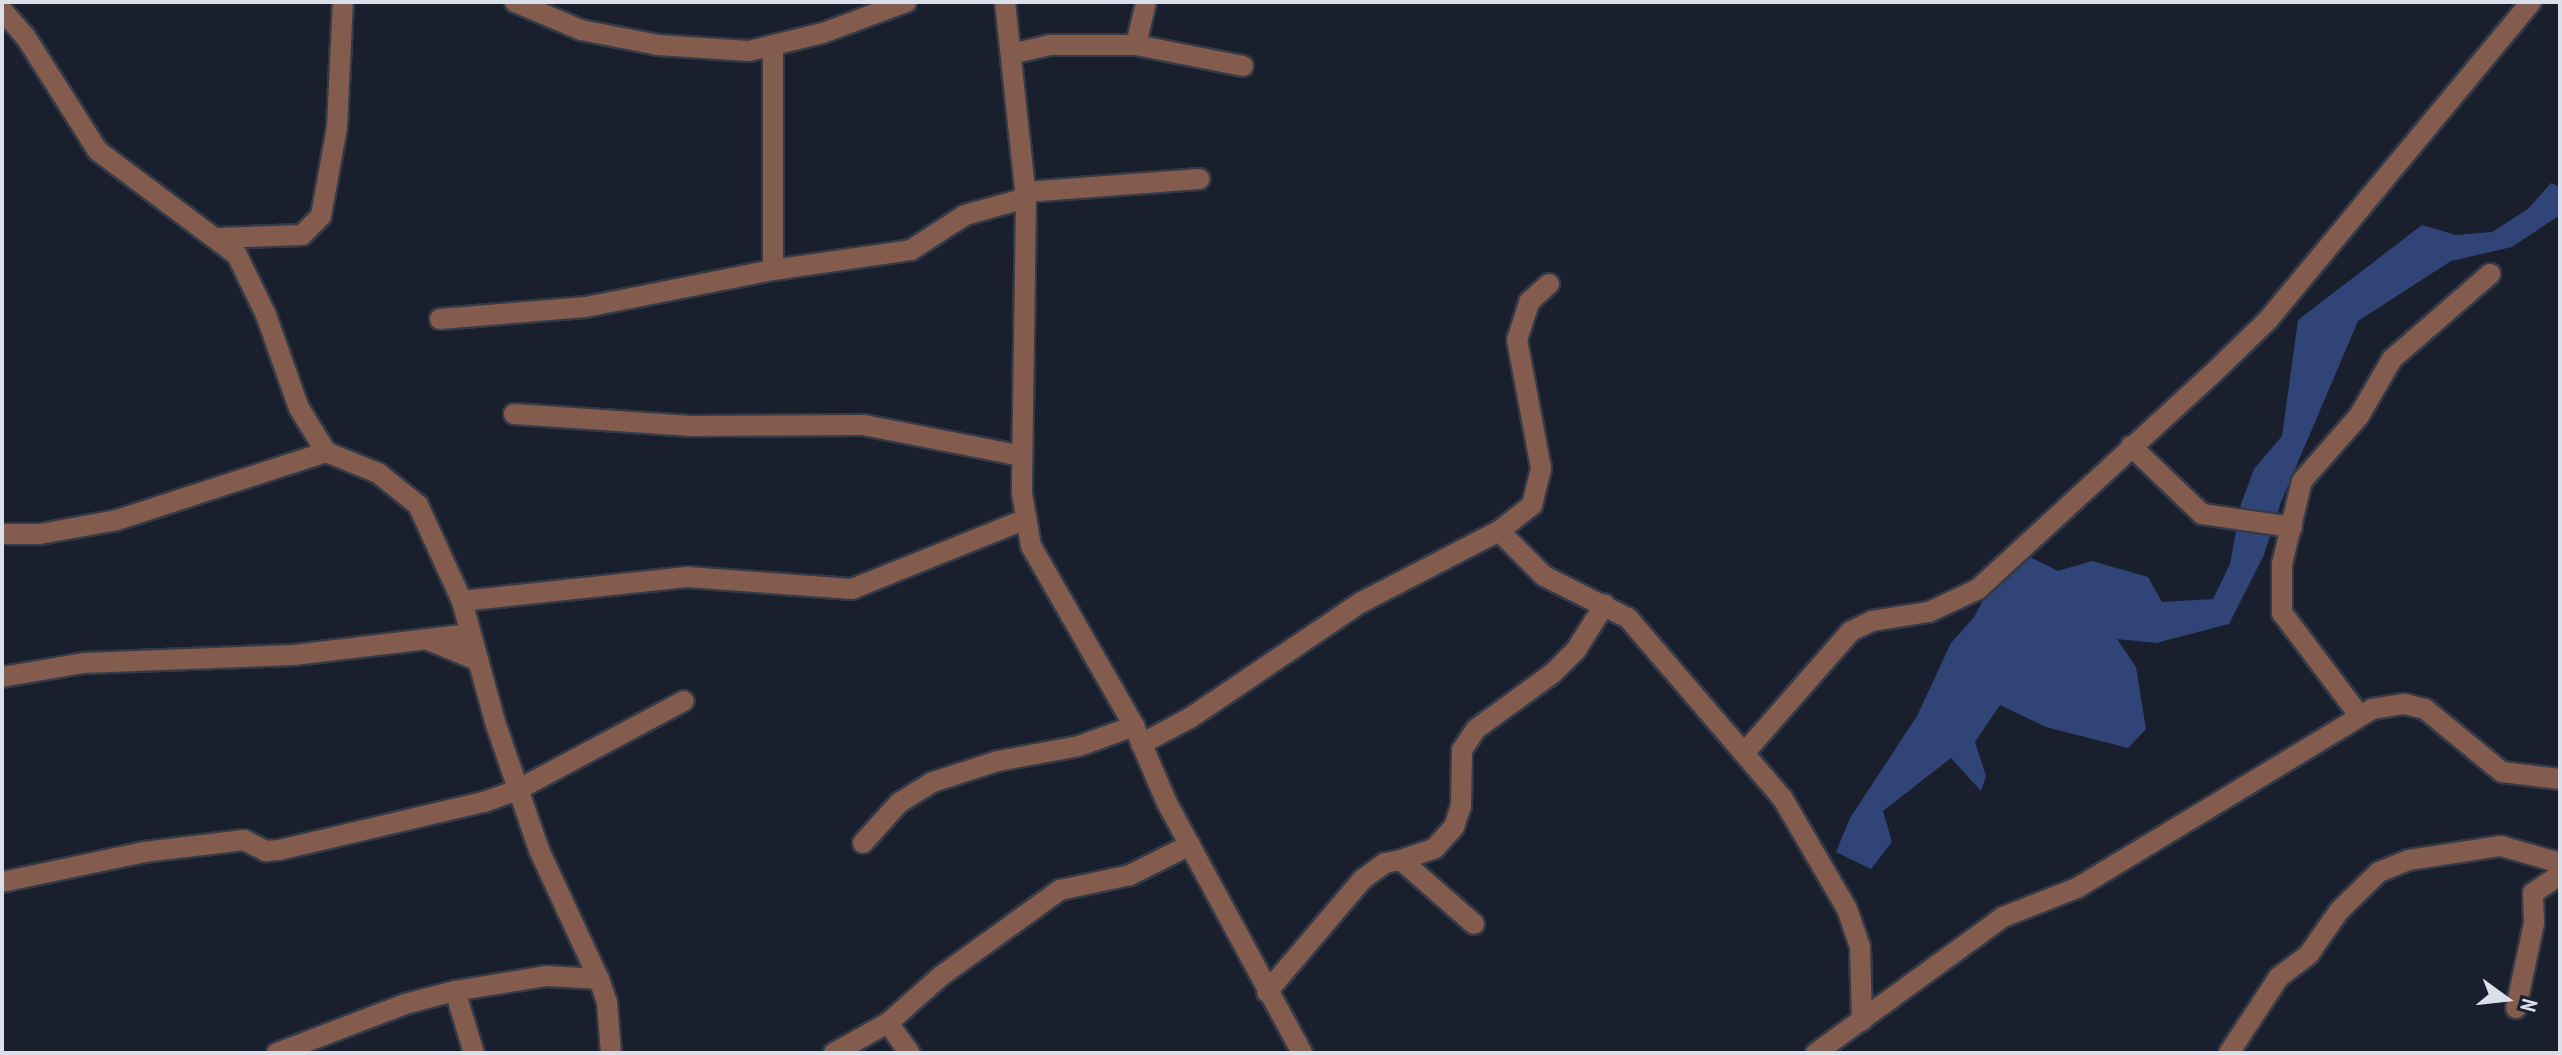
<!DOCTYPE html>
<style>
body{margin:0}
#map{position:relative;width:2562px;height:1055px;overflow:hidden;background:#191f2d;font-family:"PT Sans Narrow",sans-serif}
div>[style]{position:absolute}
.green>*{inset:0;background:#314478}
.roads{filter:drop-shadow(2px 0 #343a47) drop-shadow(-2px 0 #343a47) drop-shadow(0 2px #343a47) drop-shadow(0 -2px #343a47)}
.minor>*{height:20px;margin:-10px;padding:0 10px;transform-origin:10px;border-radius:10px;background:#845c4d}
span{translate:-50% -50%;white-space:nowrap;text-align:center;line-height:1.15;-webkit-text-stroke:7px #191f2d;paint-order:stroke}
.frame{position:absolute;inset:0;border:4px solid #dadfe9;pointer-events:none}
.north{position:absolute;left:2466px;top:959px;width:80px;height:80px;-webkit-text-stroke:6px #191f2d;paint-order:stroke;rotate:105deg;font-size:22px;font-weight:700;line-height:32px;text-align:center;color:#dadfe9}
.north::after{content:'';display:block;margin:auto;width:28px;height:36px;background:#dadfe9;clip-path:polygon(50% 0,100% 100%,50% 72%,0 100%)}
</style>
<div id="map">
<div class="green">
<i style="clip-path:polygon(2551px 183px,2560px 187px,2560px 215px,2512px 247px,2451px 261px,2358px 321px,2281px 502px,2264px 555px,2229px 624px,2156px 643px,2117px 639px,2136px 667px,2146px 729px,2128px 748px,2046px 727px,2000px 705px,1975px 742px,1986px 776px,1981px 791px,1951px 758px,1883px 811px,1892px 842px,1871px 869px,1836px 852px,1850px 818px,1917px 716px,1951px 643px,1974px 617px,1998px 573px,2022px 553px,2058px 571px,2092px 561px,2148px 577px,2162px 602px,2213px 599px,2230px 564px,2241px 504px,2254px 469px,2282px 436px,2298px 320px,2422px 225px,2456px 235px,2492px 232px,2528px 209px)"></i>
</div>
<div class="roads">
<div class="minor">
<i style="left:515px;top:2px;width:72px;rotate:23deg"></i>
<i style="left:581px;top:30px;width:78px;rotate:11deg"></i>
<i style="left:658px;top:45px;width:91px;rotate:3.8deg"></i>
<i style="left:749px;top:51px;width:76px;rotate:-13.7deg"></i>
<i style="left:823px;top:33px;width:89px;rotate:-20.5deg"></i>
<i style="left:1005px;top:2px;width:197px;rotate:83.9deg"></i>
<i style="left:1026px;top:198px;width:295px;rotate:90.8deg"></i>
<i style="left:1022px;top:493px;width:54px;rotate:80.4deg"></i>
<i style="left:1031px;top:546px;width:207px;rotate:60.2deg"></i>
<i style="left:1134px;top:726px;width:84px;rotate:66.8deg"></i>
<i style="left:1167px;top:803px;width:284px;rotate:61.6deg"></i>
<i style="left:2px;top:10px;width:35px;rotate:49deg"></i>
<i style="left:25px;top:36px;width:136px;rotate:57.6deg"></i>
<i style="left:98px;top:151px;width:174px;rotate:36.8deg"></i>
<i style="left:237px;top:255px;width:67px;rotate:64.2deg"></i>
<i style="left:266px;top:315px;width:99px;rotate:70.5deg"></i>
<i style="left:299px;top:408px;width:52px;rotate:58.5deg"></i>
<i style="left:326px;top:452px;width:56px;rotate:22deg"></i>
<i style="left:378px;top:473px;width:51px;rotate:38.7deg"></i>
<i style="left:418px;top:505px;width:106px;rotate:65.4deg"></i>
<i style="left:462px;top:601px;width:125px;rotate:74.7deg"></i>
<i style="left:495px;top:722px;width:135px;rotate:71deg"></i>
<i style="left:539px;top:850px;width:142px;rotate:65.1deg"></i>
<i style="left:599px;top:979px;width:24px;rotate:71deg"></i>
<i style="left:607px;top:1002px;width:51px;rotate:85.5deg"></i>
<i style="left:1136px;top:45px;width:44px;rotate:-76.9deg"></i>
<i style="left:1011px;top:54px;width:39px;rotate:-13deg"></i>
<i style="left:1049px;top:45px;width:87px"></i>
<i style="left:1136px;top:45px;width:109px;rotate:11.1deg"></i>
<i style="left:1026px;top:192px;width:174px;rotate:-4.3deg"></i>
<i style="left:218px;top:238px;width:84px;rotate:-2deg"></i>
<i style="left:302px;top:235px;width:27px;rotate:-45deg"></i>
<i style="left:321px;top:216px;width:90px;rotate:-79.8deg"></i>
<i style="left:337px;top:127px;width:125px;rotate:-87.3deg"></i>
<i style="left:773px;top:270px;width:223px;rotate:-90deg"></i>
<i style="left:440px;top:319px;width:146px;rotate:-4.7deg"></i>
<i style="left:586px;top:307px;width:191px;rotate:-11.2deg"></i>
<i style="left:773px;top:270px;width:139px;rotate:-8.2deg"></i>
<i style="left:911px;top:250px;width:64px;rotate:-32.9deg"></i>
<i style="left:965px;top:215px;width:63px;rotate:-15.6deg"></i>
<i style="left:514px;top:414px;width:174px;rotate:3.9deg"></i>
<i style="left:688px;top:426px;width:176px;rotate:-0.3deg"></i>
<i style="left:864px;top:425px;width:161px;rotate:11.1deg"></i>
<i style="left:2131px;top:446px;width:98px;rotate:43.8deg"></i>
<i style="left:2202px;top:514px;width:91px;rotate:8.2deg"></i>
<i style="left:1499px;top:531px;width:64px;rotate:45deg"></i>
<i style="left:1544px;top:576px;width:94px;rotate:26.6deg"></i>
<i style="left:1628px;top:618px;width:238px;rotate:49.4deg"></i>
<i style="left:1783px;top:799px;width:127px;rotate:59.8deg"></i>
<i style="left:1847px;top:909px;width:39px;rotate:71deg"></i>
<i style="left:1860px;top:946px;width:75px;rotate:88.5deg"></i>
<i style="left:2px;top:534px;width:38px"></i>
<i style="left:40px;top:534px;width:78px;rotate:-10.3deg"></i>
<i style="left:117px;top:520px;width:220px;rotate:-18deg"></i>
<i style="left:462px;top:601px;width:226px;rotate:-6.1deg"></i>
<i style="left:687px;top:577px;width:165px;rotate:4.2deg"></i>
<i style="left:852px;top:589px;width:185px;rotate:-21.9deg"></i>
<i style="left:428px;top:640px;width:55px;rotate:22.4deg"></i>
<i style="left:2px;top:677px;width:83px;rotate:-9.7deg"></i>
<i style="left:84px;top:663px;width:210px;rotate:-2.2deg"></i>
<i style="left:294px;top:655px;width:177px;rotate:-6.8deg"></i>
<i style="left:2359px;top:715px;width:128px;rotate:-127deg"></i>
<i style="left:2282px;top:613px;width:49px;rotate:-90deg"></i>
<i style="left:2282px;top:564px;width:85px;rotate:-76.5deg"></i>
<i style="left:2302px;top:481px;width:86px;rotate:-48.8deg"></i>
<i style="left:2359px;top:416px;width:66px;rotate:-59.9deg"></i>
<i style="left:2392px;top:359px;width:130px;rotate:-40.9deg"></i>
<i style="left:1141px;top:744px;width:55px;rotate:-28deg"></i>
<i style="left:1190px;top:718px;width:205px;rotate:-34.1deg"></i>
<i style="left:1360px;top:603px;width:157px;rotate:-27.4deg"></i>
<i style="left:1499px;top:531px;width:42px;rotate:-38.2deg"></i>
<i style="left:1532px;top:505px;width:38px;rotate:-76deg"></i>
<i style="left:1541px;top:468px;width:130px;rotate:-100.6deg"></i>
<i style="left:1517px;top:340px;width:40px;rotate:-72deg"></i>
<i style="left:1529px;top:302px;width:27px;rotate:-42deg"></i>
<i style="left:1746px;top:751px;width:159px;rotate:-48.8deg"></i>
<i style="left:1851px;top:631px;width:23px;rotate:-25deg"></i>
<i style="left:1872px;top:621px;width:58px;rotate:-9deg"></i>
<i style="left:1929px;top:612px;width:54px;rotate:-25.1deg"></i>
<i style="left:1978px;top:589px;width:315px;rotate:-42.6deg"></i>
<i style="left:2210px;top:376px;width:81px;rotate:-44deg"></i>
<i style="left:2268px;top:320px;width:413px;rotate:-50.4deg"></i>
<i style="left:863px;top:843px;width:54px;rotate:-48deg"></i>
<i style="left:899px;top:803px;width:40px;rotate:-32deg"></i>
<i style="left:933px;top:782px;width:68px;rotate:-17.9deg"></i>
<i style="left:998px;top:761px;width:82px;rotate:-10.5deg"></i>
<i style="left:1079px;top:746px;width:59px;rotate:-20deg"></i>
<i style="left:1401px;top:860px;width:36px;rotate:-19deg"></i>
<i style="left:1435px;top:848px;width:28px;rotate:-48deg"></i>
<i style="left:1454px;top:827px;width:22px;rotate:-72deg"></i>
<i style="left:1461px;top:806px;width:56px;rotate:-89deg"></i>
<i style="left:1462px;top:750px;width:25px;rotate:-56deg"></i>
<i style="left:1476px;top:729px;width:95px;rotate:-36deg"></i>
<i style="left:1553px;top:673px;width:33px;rotate:-45deg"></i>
<i style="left:1576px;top:650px;width:54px;rotate:-57.8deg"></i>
<i style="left:2px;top:882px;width:145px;rotate:-11.9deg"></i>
<i style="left:144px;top:852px;width:101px;rotate:-6.8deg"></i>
<i style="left:244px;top:840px;width:25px;rotate:27deg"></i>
<i style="left:266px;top:851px;width:13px;rotate:-4deg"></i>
<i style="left:279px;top:850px;width:211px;rotate:-13.2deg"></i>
<i style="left:484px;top:802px;width:35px;rotate:-20deg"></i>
<i style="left:517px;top:790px;width:189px;rotate:-28.1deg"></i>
<i style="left:455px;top:991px;width:65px;rotate:73deg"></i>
<i style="left:1267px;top:992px;width:148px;rotate:-49.7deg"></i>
<i style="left:1363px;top:879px;width:27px;rotate:-36deg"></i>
<i style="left:1385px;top:863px;width:16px;rotate:-11deg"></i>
<i style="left:1401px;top:860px;width:97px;rotate:41.2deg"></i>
<i style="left:2516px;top:1008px;width:87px;rotate:-78deg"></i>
<i style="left:2534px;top:923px;width:30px;rotate:-92deg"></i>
<i style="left:2533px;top:893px;width:32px;rotate:-34deg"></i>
<i style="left:888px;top:1023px;width:37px;rotate:54deg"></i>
<i style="left:277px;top:1053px;width:137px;rotate:-20.9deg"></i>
<i style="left:405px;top:1004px;width:52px;rotate:-14.6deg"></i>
<i style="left:455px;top:991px;width:93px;rotate:-9.3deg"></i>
<i style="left:547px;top:976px;width:52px;rotate:3.3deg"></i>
<i style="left:834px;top:1053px;width:62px;rotate:-29.1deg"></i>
<i style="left:888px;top:1023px;width:71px;rotate:-41.6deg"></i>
<i style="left:941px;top:976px;width:147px;rotate:-35.9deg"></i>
<i style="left:1060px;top:890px;width:72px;rotate:-12.1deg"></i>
<i style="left:1130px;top:875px;width:67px;rotate:-26.6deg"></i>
<i style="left:1816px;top:1053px;width:231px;rotate:-36deg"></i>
<i style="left:2003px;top:917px;width:79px;rotate:-21.4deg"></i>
<i style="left:2077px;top:888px;width:345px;rotate:-31.2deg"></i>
<i style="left:2372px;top:709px;width:33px;rotate:-9deg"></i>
<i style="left:2405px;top:704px;width:21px;rotate:14deg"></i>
<i style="left:2425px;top:709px;width:99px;rotate:39.3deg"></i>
<i style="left:2502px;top:772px;width:58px;rotate:6.9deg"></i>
<i style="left:2229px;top:1053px;width:91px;rotate:-56.7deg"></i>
<i style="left:2279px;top:977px;width:38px;rotate:-37deg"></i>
<i style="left:2309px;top:954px;width:52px;rotate:-55.1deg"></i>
<i style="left:2339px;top:911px;width:56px;rotate:-44.3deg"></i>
<i style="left:2379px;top:872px;width:32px;rotate:-22deg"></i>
<i style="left:2409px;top:860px;width:93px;rotate:-8.7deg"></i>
<i style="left:2501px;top:846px;width:61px;rotate:16.1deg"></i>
</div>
</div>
<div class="frame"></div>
<div class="north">N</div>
</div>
